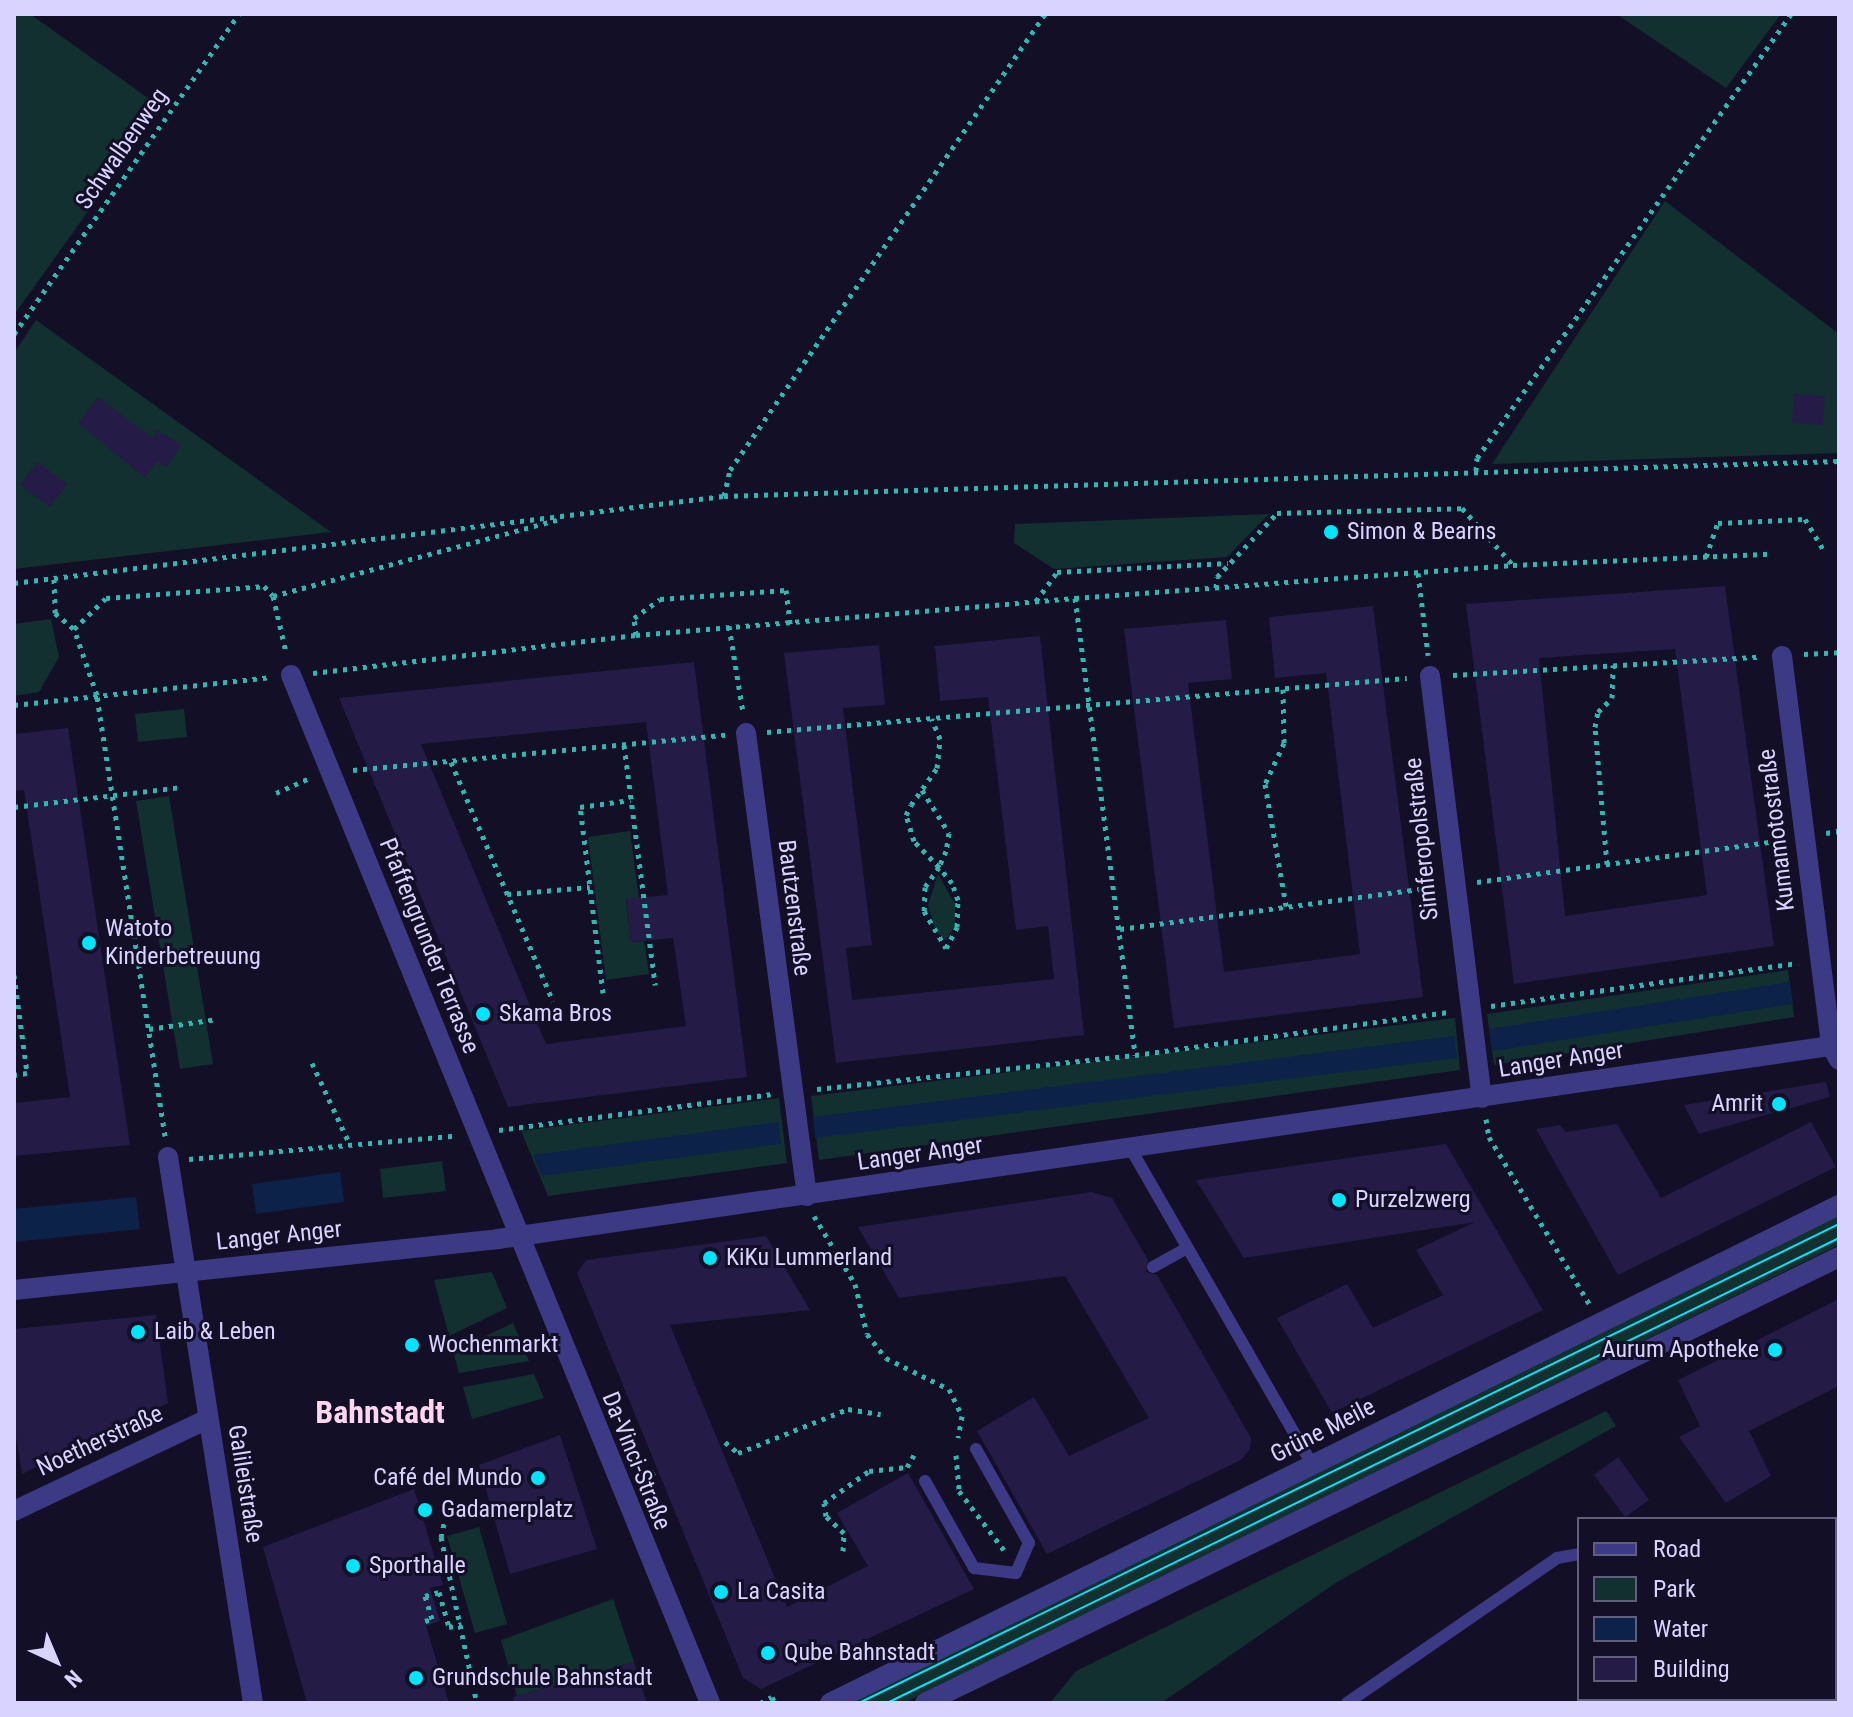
<!DOCTYPE html>
<meta charset="utf-8">
<style>
body{margin:0}
#map{position:relative;width:1853px;height:1717px;overflow:hidden;background:#130f26;font-family:"Roboto Condensed",sans-serif}
div>[style]{position:absolute}
.green>*{inset:0;background:#12302f}
.water>*{inset:0;background:#0c2248}
.building>*{inset:0;background:#241b47}
.path>*{height:5px;margin-top:-2.5px;transform-origin:0;background:repeating-linear-gradient(90deg,#2fb8b0 0 4px,transparent 0 10px)}
.lane>*{height:12px;margin:-6px;padding:0 6px;transform-origin:6px;border-radius:6px;background:#3d3a85}
.street>*{height:20px;margin:-10px;padding:0 10px;transform-origin:10px;border-radius:10px;background:#3d3a85}
.tram>*{height:2px;margin:-1px;padding:0 1px;transform-origin:1px;border-radius:1px;background:#00e5ff}
.dots>*{width:22px;height:22px;translate:-50% -50%;box-sizing:border-box;border:4px solid #130f26;border-radius:50%}
span{translate:-50% -50%;white-space:nowrap;text-align:center;line-height:1.15;-webkit-text-stroke:6px #130f26;paint-order:stroke}
.street-label{font-size:24px;color:#d9d4ff}
.poi-label{font-size:24px;color:#d9d4ff}
.left{translate:0 -50%;text-align:left}
.right{translate:-100% -50%;text-align:right}
.district-label{font-size:32px;color:#ffd6f0;font-weight:700}
.frame{position:absolute;inset:0;border:16px solid #d9d4ff;pointer-events:none}
.legend{position:absolute;left:1577px;top:1517px;width:260px;height:184px;box-sizing:border-box;background:#130f26;border:2px solid #625e7d;margin:0;padding:10px 14px;list-style:none;font-size:24px;color:#d9d4ff}
.legend li{display:flex;align-items:center;gap:16px;height:40px}
.legend b{width:40px;border:2px solid #625e7d}
.north{position:absolute;left:16px;top:1621px;width:80px;height:80px;-webkit-text-stroke:6px #130f26;paint-order:stroke;rotate:136deg;font-size:22px;font-weight:700;line-height:32px;text-align:center;color:#d9d4ff}
.north::after{content:'';display:block;margin:auto;width:28px;height:36px;background:#d9d4ff;clip-path:polygon(50% 0,100% 100%,50% 72%,0 100%)}
</style>
<div id="map">
<div class="green">
<i style="clip-path:polygon(14px 14px,30px 14px,162px 108px,14px 315px)"></i>
<i style="clip-path:polygon(1616px 14px,1781px 14px,1726px 88px)"></i>
<i style="clip-path:polygon(1665px 201px,1839px 334px,1839px 453px,1492px 464px)"></i>
<i style="clip-path:polygon(36px 320px,331px 532px,14px 569px,14px 353px)"></i>
<i style="clip-path:polygon(1269px 514px,1227px 557px,1054px 569px,1014px 543px,1015px 524px)"></i>
<i style="clip-path:polygon(51px 619px,59px 657px,39px 692px,14px 696px,14px 624px)"></i>
<i style="clip-path:polygon(184px 709px,187px 737px,138px 742px,135px 714px)"></i>
<i style="clip-path:polygon(169px 796px,213px 1064px,180px 1069px,136px 801px)"></i>
<i style="clip-path:polygon(630px 831px,639px 898px,626px 900px,631px 942px,644px 941px,649px 974px,606px 980px,588px 837px)"></i>
<i style="clip-path:polygon(938px 874px,955px 904px,955px 926px,946px 940px,936px 932px,928px 905px)"></i>
<i style="clip-path:polygon(1788px 970px,1794px 1017px,1494px 1065px,1487px 1014px)"></i>
<i style="clip-path:polygon(1455px 1018px,1460px 1070px,819px 1160px,811px 1096px)"></i>
<i style="clip-path:polygon(779px 1098px,787px 1163px,548px 1196px,521px 1131px)"></i>
<i style="clip-path:polygon(442px 1161px,446px 1191px,383px 1198px,380px 1169px)"></i>
<i style="clip-path:polygon(1839px 1215px,1839px 1245px,904px 1703px,840px 1703px)"></i>
<i style="clip-path:polygon(492px 1272px,507px 1308px,449px 1336px,434px 1280px)"></i>
<i style="clip-path:polygon(513px 1323px,529px 1361px,459px 1373px,453px 1351px)"></i>
<i style="clip-path:polygon(534px 1374px,544px 1398px,472px 1419px,463px 1387px)"></i>
<i style="clip-path:polygon(1606px 1411px,1616px 1426px,1337px 1582px,1161px 1703px,1050px 1703px,1076px 1671px)"></i>
<i style="clip-path:polygon(479px 1527px,507px 1624px,475px 1633px,447px 1536px)"></i>
<i style="clip-path:polygon(613px 1599px,634px 1662px,517px 1696px,501px 1640px)"></i>
</div>
<div class="water">
<i style="clip-path:polygon(1790px 982px,1793px 1004px,1492px 1051px,1489px 1029px)"></i>
<i style="clip-path:polygon(1454px 1036px,1457px 1058px,815px 1138px,813px 1117px)"></i>
<i style="clip-path:polygon(778px 1122px,781px 1144px,542px 1176px,533px 1155px)"></i>
<i style="clip-path:polygon(340px 1172px,344px 1202px,256px 1214px,252px 1184px)"></i>
<i style="clip-path:polygon(136px 1197px,140px 1229px,14px 1242px,14px 1209px)"></i>
</div>
<div class="building">
<i style="clip-path:polygon(1794px 394px,1825px 396px,1823px 425px,1792px 423px)"></i>
<i style="clip-path:polygon(98px 397px,152px 438px,157px 430px,181px 445px,167px 467px,157px 461px,145px 478px,78px 423px)"></i>
<i style="clip-path:polygon(37px 462px,67px 484px,50px 507px,20px 485px)"></i>
<i style="clip-path:polygon(evenodd,1725px 586px,1774px 946px,1514px 984px,1466px 604px,1725px 586px,1675px 649px,1707px 895px,1565px 916px,1539px 658px,1675px 649px)"></i>
<i style="clip-path:polygon(1373px 606px,1423px 997px,1174px 1028px,1124px 629px,1226px 620px,1232px 679px,1188px 683px,1224px 972px,1360px 954px,1326px 673px,1275px 678px,1269px 617px)"></i>
<i style="clip-path:polygon(1040px 636px,1084px 1035px,836px 1063px,784px 653px,879px 645px,885px 705px,843px 708px,872px 945px,846px 948px,852px 1000px,1054px 979px,1048px 926px,1016px 930px,988px 697px,940px 701px,935px 646px)"></i>
<i style="clip-path:polygon(evenodd,694px 662px,747px 1077px,508px 1107px,339px 698px,694px 662px,646px 722px,668px 895px,626px 899px,631px 942px,673px 938px,686px 1026px,546px 1044px,421px 744px,646px 722px)"></i>
<i style="clip-path:polygon(68px 728px,130px 1145px,14px 1156px,14px 1103px,70px 1097px,24px 790px,14px 791px,14px 734px)"></i>
<i style="clip-path:polygon(1826px 1082px,1830px 1097px,1699px 1134px,1684px 1105px)"></i>
<i style="clip-path:polygon(1811px 1122px,1836px 1167px,1618px 1275px,1536px 1129px,1560px 1125px,1566px 1132px,1617px 1124px,1661px 1198px)"></i>
<i style="clip-path:polygon(1446px 1144px,1543px 1310px,1332px 1413px,1277px 1318px,1347px 1284px,1373px 1328px,1443px 1295px,1416px 1250px,1475px 1222px,1244px 1258px,1196px 1180px)"></i>
<i style="clip-path:polygon(1092px 1192px,1112px 1198px,1148px 1260px,1146px 1272px,1157px 1275px,1251px 1438px,1250px 1449px,1241px 1460px,1047px 1554px,977px 1431px,1034px 1397px,1069px 1456px,1149px 1418px,1065px 1276px,899px 1298px,858px 1227px)"></i>
<i style="clip-path:polygon(766px 1236px,810px 1310px,670px 1325px,787px 1607px,868px 1566px,837px 1513px,908px 1473px,974px 1589px,761px 1689px,743px 1678px,577px 1273px,586px 1260px)"></i>
<i style="clip-path:polygon(1839px 1299px,1839px 1386px,1749px 1431px,1771px 1476px,1726px 1503px,1679px 1437px,1700px 1426px,1678px 1380px)"></i>
<i style="clip-path:polygon(156px 1315px,168px 1403px,22px 1474px,14px 1425px,14px 1329px)"></i>
<i style="clip-path:polygon(560px 1435px,597px 1549px,510px 1574px,479px 1465px)"></i>
<i style="clip-path:polygon(1618px 1457px,1649px 1500px,1625px 1517px,1594px 1475px)"></i>
<i style="clip-path:polygon(414px 1489px,443px 1585px,430px 1588px,440px 1621px,426px 1626px,449px 1703px,307px 1703px,263px 1547px)"></i>
<i style="clip-path:polygon(634px 1662px,647px 1703px,514px 1703px,513px 1697px)"></i>
</div>
<div class="path">
<i style="left:14px;top:334px;width:391px;rotate:-54.9deg"></i>
<i style="left:1476px;top:471px;width:13px;rotate:-86deg"></i>
<i style="left:1477px;top:458px;width:544px;rotate:-54.73deg"></i>
<i style="left:724px;top:496px;width:27px;rotate:-77deg"></i>
<i style="left:730px;top:470px;width:554px;rotate:-55.36deg"></i>
<i style="left:1706px;top:557px;width:36px;rotate:-71deg"></i>
<i style="left:1718px;top:523px;width:87px;rotate:-2.6deg"></i>
<i style="left:1805px;top:519px;width:35px;rotate:59deg"></i>
<i style="left:1418px;top:573px;width:83px;rotate:83deg"></i>
<i style="left:54px;top:579px;width:34px;rotate:88deg"></i>
<i style="left:55px;top:613px;width:25px;rotate:40deg"></i>
<i style="left:14px;top:583px;width:715px;rotate:-6.99deg"></i>
<i style="left:724px;top:496px;width:1116px;rotate:-1.8deg"></i>
<i style="left:1216px;top:588px;width:11px;rotate:-85deg"></i>
<i style="left:1217px;top:577px;width:88px;rotate:-46.8deg"></i>
<i style="left:1277px;top:513px;width:185px;rotate:-1.5deg"></i>
<i style="left:1462px;top:508px;width:76px;rotate:48.2deg"></i>
<i style="left:273px;top:596px;width:294px;rotate:-15deg"></i>
<i style="left:1075px;top:598px;width:461px;rotate:82.5deg"></i>
<i style="left:1036px;top:601px;width:36px;rotate:-54deg"></i>
<i style="left:1057px;top:572px;width:171px;rotate:-3deg"></i>
<i style="left:729px;top:626px;width:87px;rotate:80.8deg"></i>
<i style="left:636px;top:635px;width:17px;rotate:-97deg"></i>
<i style="left:634px;top:618px;width:32px;rotate:-36deg"></i>
<i style="left:660px;top:599px;width:126px;rotate:-4.1deg"></i>
<i style="left:786px;top:590px;width:34px;rotate:83deg"></i>
<i style="left:1804px;top:654px;width:35px;rotate:-3deg"></i>
<i style="left:313px;top:673px;width:325px;rotate:-6.7deg"></i>
<i style="left:636px;top:635px;width:441px;rotate:-4.8deg"></i>
<i style="left:1075px;top:598px;width:439px;rotate:-4.3deg"></i>
<i style="left:1513px;top:565px;width:257px;rotate:-2.5deg"></i>
<i style="left:1453px;top:675px;width:306px;rotate:-3.4deg"></i>
<i style="left:1283px;top:689px;width:54px;rotate:88.9deg"></i>
<i style="left:1284px;top:743px;width:45px;rotate:114.9deg"></i>
<i style="left:1265px;top:784px;width:124px;rotate:80.2deg"></i>
<i style="left:14px;top:705px;width:259px;rotate:-6.2deg"></i>
<i style="left:767px;top:732px;width:642px;rotate:-4.82deg"></i>
<i style="left:624px;top:745px;width:242px;rotate:82.6deg"></i>
<i style="left:451px;top:762px;width:260px;rotate:66.9deg"></i>
<i style="left:353px;top:770px;width:374px;rotate:-5.4deg"></i>
<i style="left:922px;top:790px;width:51px;rotate:57.9deg"></i>
<i style="left:949px;top:833px;width:18px;rotate:99deg"></i>
<i style="left:946px;top:851px;width:17px;rotate:114deg"></i>
<i style="left:939px;top:867px;width:24px;rotate:125deg"></i>
<i style="left:925px;top:887px;width:24px;rotate:92deg"></i>
<i style="left:924px;top:911px;width:43px;rotate:59.3deg"></i>
<i style="left:946px;top:948px;width:24px;rotate:-62deg"></i>
<i style="left:957px;top:927px;width:27px;rotate:-88deg"></i>
<i style="left:958px;top:900px;width:18px;rotate:-109deg"></i>
<i style="left:952px;top:883px;width:21px;rotate:-129deg"></i>
<i style="left:939px;top:867px;width:36px;rotate:-134deg"></i>
<i style="left:914px;top:841px;width:27px;rotate:-107deg"></i>
<i style="left:906px;top:815px;width:11px;rotate:-63deg"></i>
<i style="left:911px;top:805px;width:45px;rotate:-54.9deg"></i>
<i style="left:937px;top:768px;width:29px;rotate:-84deg"></i>
<i style="left:940px;top:739px;width:22px;rotate:-112deg"></i>
<i style="left:276px;top:793px;width:35px;rotate:-24deg"></i>
<i style="left:14px;top:807px;width:168px;rotate:-6.8deg"></i>
<i style="left:1826px;top:833px;width:13px;rotate:-9deg"></i>
<i style="left:1607px;top:864px;width:138px;rotate:-95deg"></i>
<i style="left:1595px;top:727px;width:15px;rotate:-79deg"></i>
<i style="left:1598px;top:712px;width:20px;rotate:-45deg"></i>
<i style="left:1612px;top:698px;width:33px;rotate:-88deg"></i>
<i style="left:1477px;top:882px;width:310px;rotate:-7.8deg"></i>
<i style="left:507px;top:894px;width:83px;rotate:-4.8deg"></i>
<i style="left:1120px;top:929px;width:319px;rotate:-7.6deg"></i>
<i style="left:14px;top:975px;width:99px;rotate:82.4deg"></i>
<i style="left:27px;top:1073px;width:13px;rotate:171deg"></i>
<i style="left:603px;top:993px;width:187px;rotate:-97deg"></i>
<i style="left:580px;top:807px;width:51px;rotate:-7.8deg"></i>
<i style="left:1491px;top:1006px;width:310px;rotate:-8deg"></i>
<i style="left:149px;top:1029px;width:69px;rotate:-8.4deg"></i>
<i style="left:312px;top:1063px;width:90px;rotate:65.1deg"></i>
<i style="left:817px;top:1089px;width:320px;rotate:-6.1deg"></i>
<i style="left:1135px;top:1055px;width:318px;rotate:-7.8deg"></i>
<i style="left:1486px;top:1119px;width:18px;rotate:81deg"></i>
<i style="left:1489px;top:1137px;width:196px;rotate:59deg"></i>
<i style="left:499px;top:1130px;width:274px;rotate:-7.5deg"></i>
<i style="left:165px;top:1136px;width:446px;rotate:-98.8deg"></i>
<i style="left:97px;top:695px;width:70px;rotate:-109.2deg"></i>
<i style="left:74px;top:629px;width:45px;rotate:-44.1deg"></i>
<i style="left:106px;top:598px;width:158px;rotate:-4.3deg"></i>
<i style="left:264px;top:586px;width:13px;rotate:48deg"></i>
<i style="left:273px;top:596px;width:57px;rotate:76.9deg"></i>
<i style="left:189px;top:1159px;width:266px;rotate:-5deg"></i>
<i style="left:814px;top:1216px;width:79px;rotate:58.9deg"></i>
<i style="left:855px;top:1284px;width:51px;rotate:76.5deg"></i>
<i style="left:867px;top:1334px;width:31px;rotate:52deg"></i>
<i style="left:886px;top:1358px;width:70px;rotate:26.2deg"></i>
<i style="left:949px;top:1389px;width:30px;rotate:64deg"></i>
<i style="left:962px;top:1416px;width:22px;rotate:100deg"></i>
<i style="left:1716px;top:1340px;width:19px;rotate:65deg"></i>
<i style="left:725px;top:1442px;width:17px;rotate:40deg"></i>
<i style="left:738px;top:1453px;width:118px;rotate:-21.8deg"></i>
<i style="left:848px;top:1409px;width:33px;rotate:9deg"></i>
<i style="left:956px;top:1455px;width:36px;rotate:85deg"></i>
<i style="left:959px;top:1491px;width:74px;rotate:52.7deg"></i>
<i style="left:642px;top:1478px;width:19px;rotate:-25deg"></i>
<i style="left:446px;top:1514px;width:24px;rotate:102deg"></i>
<i style="left:441px;top:1537px;width:170px;rotate:77.8deg"></i>
<i style="left:843px;top:1551px;width:18px;rotate:-87deg"></i>
<i style="left:844px;top:1533px;width:25px;rotate:-137deg"></i>
<i style="left:826px;top:1516px;width:13px;rotate:-99deg"></i>
<i style="left:824px;top:1503px;width:55px;rotate:-35.4deg"></i>
<i style="left:869px;top:1471px;width:38px;rotate:-6deg"></i>
<i style="left:907px;top:1467px;width:14px;rotate:-60deg"></i>
<i style="left:425px;top:1621px;width:7px;rotate:-16deg"></i>
<i style="left:432px;top:1619px;width:24px;rotate:-107deg"></i>
<i style="left:425px;top:1596px;width:15px;rotate:-16deg"></i>
<i style="left:439px;top:1592px;width:36px;rotate:74deg"></i>
<i style="left:449px;top:1627px;width:13px;rotate:-13deg"></i>
<i style="left:760px;top:1703px;width:13px;rotate:-27deg"></i>
<i style="left:772px;top:1697px;width:7px;rotate:63deg"></i>
</div>
<div class="lane">
<i style="left:1132px;top:1151px;width:363px;rotate:60.1deg"></i>
<i style="left:1153px;top:1267px;width:39px;rotate:-29deg"></i>
<i style="left:925px;top:1481px;width:100px;rotate:60.6deg"></i>
<i style="left:974px;top:1568px;width:42px;rotate:6.8deg"></i>
<i style="left:1016px;top:1573px;width:33px;rotate:-67deg"></i>
<i style="left:1029px;top:1543px;width:108px;rotate:-119.4deg"></i>
<i style="left:1793px;top:1699px;width:6px;rotate:45deg"></i>
<i style="left:1347px;top:1703px;width:255px;rotate:-34.6deg"></i>
<i style="left:1557px;top:1558px;width:22px;rotate:-10deg"></i>
</div>
<div class="street">
<i style="left:1782px;top:656px;width:393px;rotate:82.8deg"></i>
<i style="left:1831px;top:1046px;width:16px;rotate:60deg"></i>
<i style="left:291px;top:675px;width:1110px;rotate:67.82deg"></i>
<i style="left:1430px;top:676px;width:425px;rotate:83deg"></i>
<i style="left:746px;top:733px;width:467px;rotate:82.5deg"></i>
<i style="left:168px;top:1157px;width:553px;rotate:81.15deg"></i>
<i style="left:14px;top:1290px;width:487px;rotate:-6deg"></i>
<i style="left:498px;top:1239px;width:1347px;rotate:-8.24deg"></i>
<i style="left:14px;top:1511px;width:215px;rotate:-25.4deg"></i>
<i style="left:830px;top:1703px;width:1125px;rotate:-26.27deg"></i>
<i style="left:925px;top:1703px;width:1017px;rotate:-26.01deg"></i>
</div>
<div class="tram">
<i style="left:859px;top:1703px;width:1091px;rotate:-26.05deg"></i>
<i style="left:887px;top:1703px;width:1059px;rotate:-26.03deg"></i>
</div>
<div class="dots">
<i style="left:1331px;top:532px;background:#00e5ff"></i>
<i style="left:89px;top:943px;background:#00e5ff"></i>
<i style="left:483px;top:1014px;background:#00e5ff"></i>
<i style="left:1779px;top:1104px;background:#00e5ff"></i>
<i style="left:1339px;top:1200px;background:#00e5ff"></i>
<i style="left:710px;top:1258px;background:#00e5ff"></i>
<i style="left:138px;top:1332px;background:#00e5ff"></i>
<i style="left:412px;top:1345px;background:#00e5ff"></i>
<i style="left:1775px;top:1350px;background:#00e5ff"></i>
<i style="left:538px;top:1478px;background:#00e5ff"></i>
<i style="left:425px;top:1510px;background:#00e5ff"></i>
<i style="left:353px;top:1566px;background:#00e5ff"></i>
<i style="left:721px;top:1592px;background:#00e5ff"></i>
<i style="left:768px;top:1653px;background:#00e5ff"></i>
<i style="left:416px;top:1678px;background:#00e5ff"></i>
</div>
<div class="street-label">
<span style="left:122px;top:149px;rotate:-55deg">Schwalbenweg</span>
<span style="left:1777px;top:830px;rotate:-97deg">Kumamotostraße</span>
<span style="left:1422px;top:839px;rotate:-96deg">Simferopolstraße</span>
<span style="left:794px;top:908px;rotate:83deg">Bautzenstraße</span>
<span style="left:429px;top:946px;rotate:68deg">Pfaffengrunder Terrasse</span>
<span style="left:1561px;top:1060px;rotate:-9deg">Langer Anger</span>
<span style="left:920px;top:1154px;rotate:-8deg">Langer Anger</span>
<span style="left:279px;top:1236px;rotate:-6deg">Langer Anger</span>
<span style="left:1323px;top:1431px;rotate:-27deg">Grüne Meile</span>
<span style="left:100px;top:1441px;rotate:-25deg">Noetherstraße</span>
<span style="left:636px;top:1461px;rotate:68deg">Da-Vinci-Straße</span>
<span style="left:245px;top:1484px;rotate:81deg">Galileistraße</span>
</div>
<div class="poi-label">
<span class="left" style="left:1347px;top:532px">Simon &amp; Bearns</span>
<span class="left" style="left:105px;top:943px">Watoto<br>Kinderbetreuung</span>
<span class="left" style="left:499px;top:1014px">Skama Bros</span>
<span class="right" style="left:1763px;top:1104px">Amrit</span>
<span class="left" style="left:1355px;top:1200px">Purzelzwerg</span>
<span class="left" style="left:726px;top:1258px">KiKu Lummerland</span>
<span class="left" style="left:154px;top:1332px">Laib &amp; Leben</span>
<span class="left" style="left:428px;top:1345px">Wochenmarkt</span>
<span class="right" style="left:1759px;top:1350px">Aurum Apotheke</span>
<span class="right" style="left:522px;top:1478px">Café del Mundo</span>
<span class="left" style="left:441px;top:1510px">Gadamerplatz</span>
<span class="left" style="left:369px;top:1566px">Sporthalle</span>
<span class="left" style="left:737px;top:1592px">La Casita</span>
<span class="left" style="left:784px;top:1653px">Qube Bahnstadt</span>
<span class="left" style="left:432px;top:1678px">Grundschule Bahnstadt</span>
</div>
<div class="district-label">
<span style="left:380px;top:1412px">Bahnstadt</span>
</div>
<div class="frame"></div>
<ul class="legend">
<li><b style="height:10px;background:#3d3a85"></b>Road</li>
<li><b style="height:22px;background:#12302f"></b>Park</li>
<li><b style="height:22px;background:#0c2248"></b>Water</li>
<li><b style="height:22px;background:#241b47"></b>Building</li>
</ul>
<div class="north">N</div>
</div>
